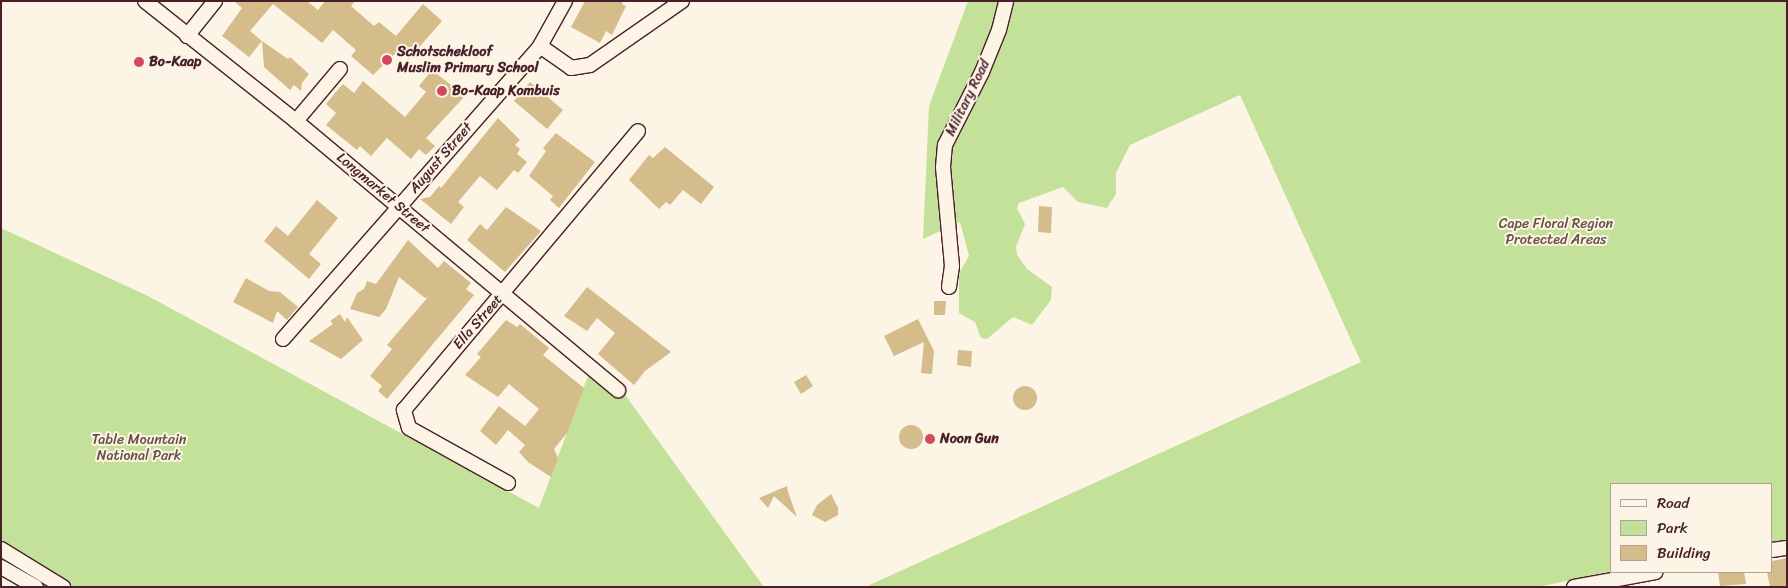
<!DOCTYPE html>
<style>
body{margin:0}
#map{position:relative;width:1788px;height:588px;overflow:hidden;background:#fcf5e5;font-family:Sriracha,sans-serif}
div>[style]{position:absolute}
.green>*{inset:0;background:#c4e199}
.building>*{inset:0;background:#d4bc8b}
.round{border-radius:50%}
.roads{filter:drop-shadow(1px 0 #4a1f2b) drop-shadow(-1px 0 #4a1f2b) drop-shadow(0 1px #4a1f2b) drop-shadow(0 -1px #4a1f2b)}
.minor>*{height:14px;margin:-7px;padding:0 7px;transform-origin:7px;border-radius:7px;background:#fcf5e5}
.dots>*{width:14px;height:14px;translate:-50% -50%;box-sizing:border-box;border:2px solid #fcf5e5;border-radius:50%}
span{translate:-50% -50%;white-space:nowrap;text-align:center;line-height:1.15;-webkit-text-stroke:4px #fcf5e5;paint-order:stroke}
.poi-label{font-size:14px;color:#4a1f2b;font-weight:700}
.left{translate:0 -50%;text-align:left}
.street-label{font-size:14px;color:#4a1f2b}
.park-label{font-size:14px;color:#685046}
.frame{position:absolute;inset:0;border:2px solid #4a1f2b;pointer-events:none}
.legend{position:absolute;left:1610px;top:483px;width:162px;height:90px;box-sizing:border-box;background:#fcf5e5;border:1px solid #b59f9b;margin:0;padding:6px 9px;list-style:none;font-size:15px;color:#4a1f2b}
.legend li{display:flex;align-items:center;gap:10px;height:25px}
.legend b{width:25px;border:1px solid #b59f9b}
</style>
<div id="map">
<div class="green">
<i style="clip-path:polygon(968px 1px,1787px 1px,1787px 540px,1772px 543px,1772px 484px,1612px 484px,1612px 571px,1538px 587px,865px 587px,1361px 362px,1240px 95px,1130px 145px,1116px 173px,1116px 194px,1107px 208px,1078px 202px,1063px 187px,1019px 203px,1017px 208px,1025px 224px,1016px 247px,1017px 255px,1027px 269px,1052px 287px,1051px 300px,1032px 325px,1013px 317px,987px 339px,981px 338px,975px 322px,959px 313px,959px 273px,969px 256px,960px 222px,923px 239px,929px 106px)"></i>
<i style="clip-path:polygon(1px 228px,148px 296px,539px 508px,592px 365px,615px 381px,764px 587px,74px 587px,1px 544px)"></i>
</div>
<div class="building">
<i style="clip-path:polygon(234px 1px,307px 1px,318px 10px,325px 1px,355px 1px,351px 6px,374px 26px,379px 22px,396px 36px,423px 4px,442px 21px,409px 59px,399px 50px,373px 75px,351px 56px,356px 50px,333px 30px,322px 43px,273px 4px,250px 31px,262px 41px,249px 57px,222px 36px,242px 8px)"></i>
<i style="clip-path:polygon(585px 1px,623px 1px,622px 4px,626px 6px,612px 35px,606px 31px,600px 43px,571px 27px)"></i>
<i style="clip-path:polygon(262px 41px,288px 59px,290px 57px,309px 74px,302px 83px,301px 91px,294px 85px,290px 90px,264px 67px)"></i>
<i style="clip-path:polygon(432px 70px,465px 96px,426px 138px,435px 146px,426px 155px,419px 149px,411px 159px,387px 138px,371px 156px,360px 146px,357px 150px,326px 125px,336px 113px,326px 104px,335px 93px,343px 84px,354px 93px,363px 81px,405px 117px,426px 92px,419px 86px)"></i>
<i style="clip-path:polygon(530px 82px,563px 110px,547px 129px,514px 101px)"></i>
<i style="clip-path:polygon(498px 118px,520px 140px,515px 145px,520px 149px,517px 154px,527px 162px,518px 173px,514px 170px,497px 190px,480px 176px,458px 202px,464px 207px,451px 224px,420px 199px,430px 197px,439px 186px,441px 188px)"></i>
<i style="clip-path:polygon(556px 133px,595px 162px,559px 208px,550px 200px,553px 196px,529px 176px,546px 151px,543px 148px)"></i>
<i style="clip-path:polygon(665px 147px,714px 187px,701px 204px,683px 190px,670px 205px,666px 202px,659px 209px,629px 180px,649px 155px,653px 158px)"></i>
<i style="clip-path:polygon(317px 200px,338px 218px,309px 254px,321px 264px,309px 279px,264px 241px,276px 226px,288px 236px)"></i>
<i style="clip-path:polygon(1039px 206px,1052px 207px,1051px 233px,1038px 232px)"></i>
<i style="clip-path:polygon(506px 207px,541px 231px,505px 272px,467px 240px,480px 224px,487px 230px)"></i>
<i style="clip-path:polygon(408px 240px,438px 268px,444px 261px,471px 283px,466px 289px,474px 295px,387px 399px,378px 391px,382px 386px,370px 376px,392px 349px,387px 345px,428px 297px,425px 298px,399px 277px,386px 309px,379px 317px,350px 309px,357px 293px,364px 289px,367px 281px,376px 284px)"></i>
<i style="clip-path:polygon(246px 278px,269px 291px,280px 292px,298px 307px,287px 320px,277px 311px,273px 323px,233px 302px)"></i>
<i style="clip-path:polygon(587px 287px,671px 352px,645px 371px,634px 385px,598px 354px,615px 333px,597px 318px,587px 331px,564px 316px)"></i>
<i style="clip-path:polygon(934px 301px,946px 301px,945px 315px,934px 315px)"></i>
<i style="clip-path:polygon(340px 314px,345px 322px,347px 317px,363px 340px,341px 359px,309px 341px,333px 324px,330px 321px)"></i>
<i style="clip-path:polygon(918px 319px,934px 351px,932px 374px,921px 373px,924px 342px,894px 356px,884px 336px)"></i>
<i style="clip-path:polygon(506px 320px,517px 327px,520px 324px,549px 348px,543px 355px,584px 388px,567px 433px,554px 449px,558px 458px,551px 477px,528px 462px,519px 452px,525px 445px,508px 430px,496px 445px,480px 431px,499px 406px,525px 426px,539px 409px,509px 384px,498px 397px,465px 375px,481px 357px,477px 354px)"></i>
<i style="clip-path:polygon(958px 350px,972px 351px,971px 367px,957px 365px)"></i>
<i style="clip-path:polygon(806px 375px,813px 386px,801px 394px,794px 382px)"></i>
<i class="round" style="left:1013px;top:386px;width:24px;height:24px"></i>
<i class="round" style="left:899px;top:425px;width:24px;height:24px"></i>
<i style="clip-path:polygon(787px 486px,788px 492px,797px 517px,774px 496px,768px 508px,759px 498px)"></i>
<i style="clip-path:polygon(831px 494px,838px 508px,838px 515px,825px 522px,812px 515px,817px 505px)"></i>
<i style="clip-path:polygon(1787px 558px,1787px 587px,1770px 587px,1767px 572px,1772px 572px,1772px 561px)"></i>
<i style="clip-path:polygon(1718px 572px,1744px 572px,1746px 584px,1720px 586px)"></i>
</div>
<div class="roads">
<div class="minor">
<i style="left:145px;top:1px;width:193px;rotate:38.5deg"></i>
<i style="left:296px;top:121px;width:420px;rotate:39.9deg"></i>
<i style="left:187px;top:36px;width:45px;rotate:-51.3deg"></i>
<i style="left:540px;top:46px;width:38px;rotate:35deg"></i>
<i style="left:571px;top:68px;width:19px;rotate:-9deg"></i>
<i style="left:590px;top:65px;width:112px;rotate:-34.8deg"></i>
<i style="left:296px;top:121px;width:68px;rotate:-49.8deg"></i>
<i style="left:949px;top:287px;width:21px;rotate:-82deg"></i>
<i style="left:952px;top:266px;width:99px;rotate:-95.2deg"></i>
<i style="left:943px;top:167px;width:22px;rotate:-85deg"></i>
<i style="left:945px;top:145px;width:82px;rotate:-63.1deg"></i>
<i style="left:982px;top:72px;width:45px;rotate:-68deg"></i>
<i style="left:999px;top:30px;width:30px;rotate:-76deg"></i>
<i style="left:283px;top:339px;width:390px;rotate:-48.7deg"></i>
<i style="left:540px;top:46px;width:51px;rotate:-60.9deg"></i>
<i style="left:508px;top:483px;width:113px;rotate:-150.9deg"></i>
<i style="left:409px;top:428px;width:19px;rotate:-106deg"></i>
<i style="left:404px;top:410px;width:364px;rotate:-50deg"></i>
<i style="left:1px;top:549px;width:73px;rotate:31.5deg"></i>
<i style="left:1772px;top:550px;width:15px;rotate:-8deg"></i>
<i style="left:1px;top:567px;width:40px;rotate:29.7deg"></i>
<i style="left:1574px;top:587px;width:83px;rotate:-10.4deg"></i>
</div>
</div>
<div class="dots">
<i style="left:387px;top:60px;background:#d1495b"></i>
<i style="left:139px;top:62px;background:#d1495b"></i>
<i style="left:442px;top:91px;background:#d1495b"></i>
<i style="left:930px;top:439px;background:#d1495b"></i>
</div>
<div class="poi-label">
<span class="left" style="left:397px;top:60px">Schotschekloof<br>Muslim Primary School</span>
<span class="left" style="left:149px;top:62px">Bo-Kaap</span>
<span class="left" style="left:452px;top:91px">Bo-Kaap Kombuis</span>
<span class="left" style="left:940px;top:439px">Noon Gun</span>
</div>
<div class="street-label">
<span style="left:968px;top:98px;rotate:-64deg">Military Road</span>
<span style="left:441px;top:158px;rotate:-49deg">August Street</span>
<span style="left:383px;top:193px;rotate:40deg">Longmarket Street</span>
<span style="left:478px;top:322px;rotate:-49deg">Ella Street</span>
</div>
<div class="park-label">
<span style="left:1556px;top:232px">Cape Floral Region<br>Protected Areas</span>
<span style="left:139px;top:448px">Table Mountain<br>National Park</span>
</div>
<div class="frame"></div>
<ul class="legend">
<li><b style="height:6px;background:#fcf5e5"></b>Road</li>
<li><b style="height:14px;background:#c4e199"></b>Park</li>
<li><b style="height:14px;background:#d4bc8b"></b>Building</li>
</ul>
</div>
